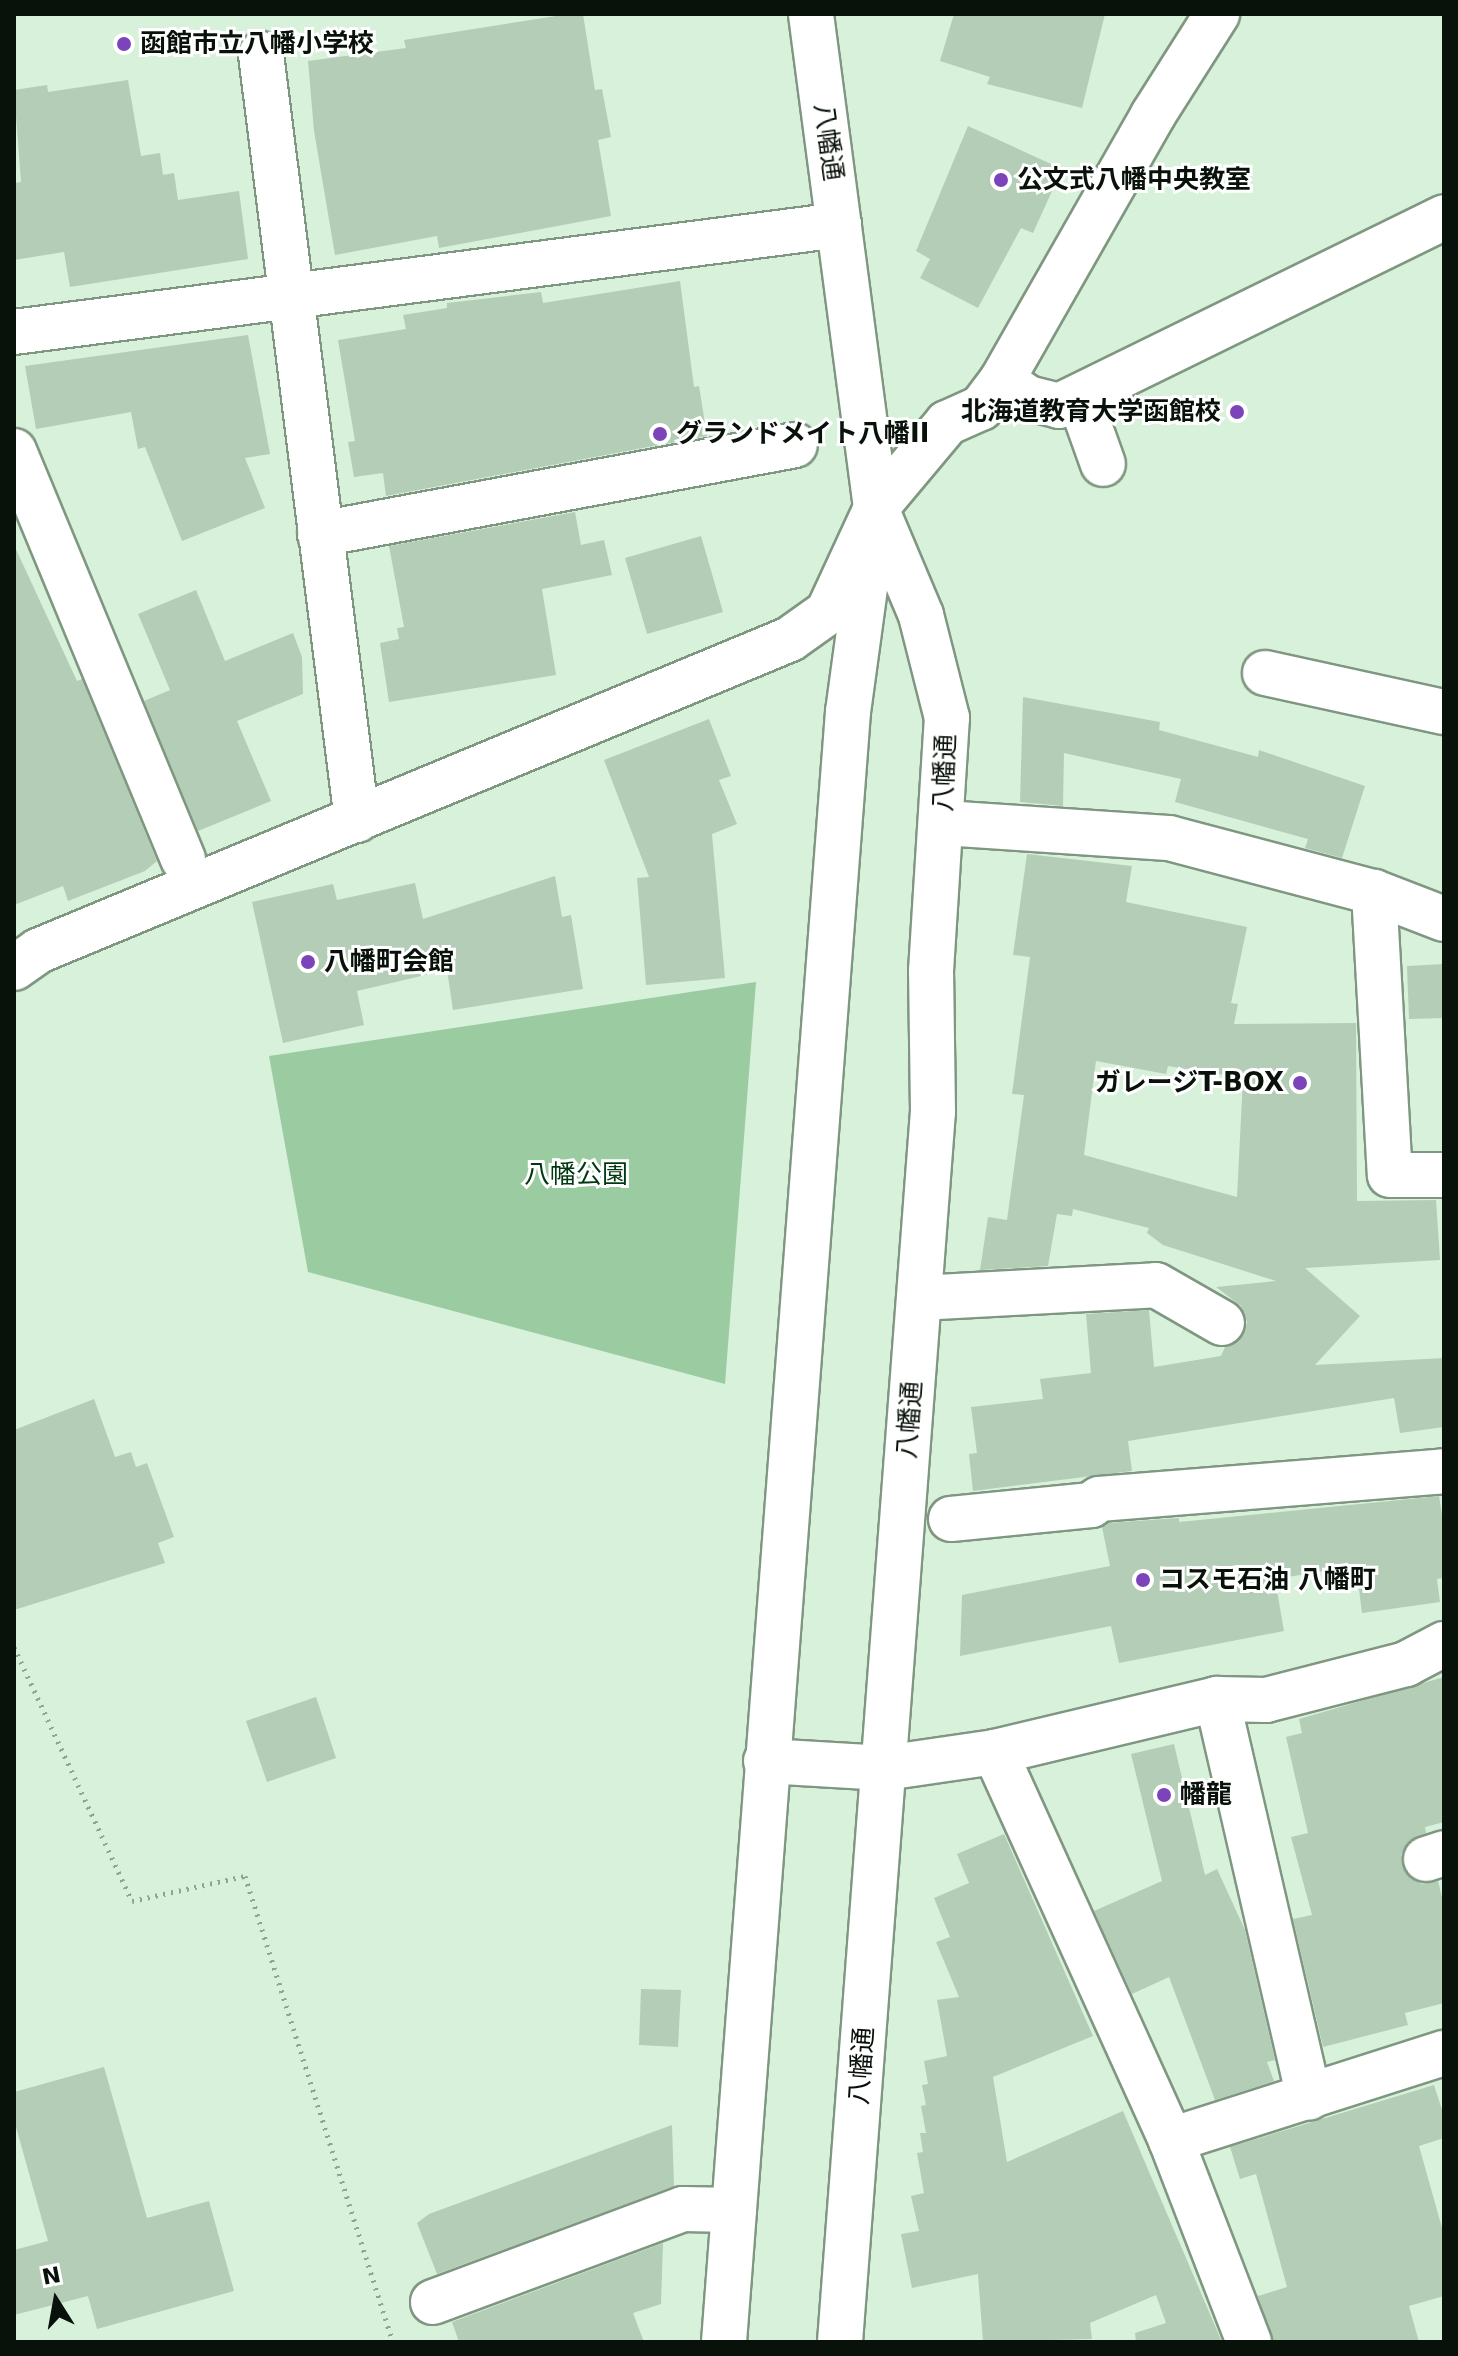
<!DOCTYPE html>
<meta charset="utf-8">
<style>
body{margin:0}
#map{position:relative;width:1458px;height:2356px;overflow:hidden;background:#d8f1da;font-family:"DejaVu Sans","Noto Sans JP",sans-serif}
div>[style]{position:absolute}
.green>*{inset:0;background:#9bcba0}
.building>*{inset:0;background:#b4cdb6}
.path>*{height:5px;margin-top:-2.5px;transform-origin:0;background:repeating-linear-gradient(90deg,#90a492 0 2px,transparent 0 8px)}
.roads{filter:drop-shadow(2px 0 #7f9781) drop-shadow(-2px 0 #7f9781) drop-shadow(0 2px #7f9781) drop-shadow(0 -2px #7f9781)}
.minor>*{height:44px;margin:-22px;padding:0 22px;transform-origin:22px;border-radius:22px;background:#fff}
.dots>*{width:22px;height:22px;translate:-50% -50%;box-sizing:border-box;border:4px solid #fff;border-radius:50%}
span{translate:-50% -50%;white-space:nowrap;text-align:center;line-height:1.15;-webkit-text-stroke:6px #fff;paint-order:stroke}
.poi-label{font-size:26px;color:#09120a;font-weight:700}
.left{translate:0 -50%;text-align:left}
.right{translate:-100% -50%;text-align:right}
.street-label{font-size:26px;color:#09120a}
.park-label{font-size:26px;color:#003910}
.frame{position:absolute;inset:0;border:16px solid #09120a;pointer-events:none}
.north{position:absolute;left:16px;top:2260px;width:80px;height:80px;-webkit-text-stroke:6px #fff;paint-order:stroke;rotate:349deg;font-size:22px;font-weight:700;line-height:32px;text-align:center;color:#09120a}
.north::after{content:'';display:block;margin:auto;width:28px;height:36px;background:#09120a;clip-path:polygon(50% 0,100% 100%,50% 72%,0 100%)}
</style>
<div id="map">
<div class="green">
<i style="clip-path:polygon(756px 982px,725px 1384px,308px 1272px,269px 1056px)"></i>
</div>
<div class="building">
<i style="clip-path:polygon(569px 14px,583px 14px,595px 90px,602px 89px,611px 137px,598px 140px,611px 216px,439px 248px,437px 236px,335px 255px,314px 131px,308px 61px,406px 48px,404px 40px)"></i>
<i style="clip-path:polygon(954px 14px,1105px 14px,1082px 108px,987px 84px,990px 77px,940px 61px)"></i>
<i style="clip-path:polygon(128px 80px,141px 156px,160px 153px,163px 175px,174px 173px,178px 200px,239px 191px,248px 259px,70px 287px,64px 252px,14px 260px,14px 183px,21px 182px,14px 90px,47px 85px,48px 92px)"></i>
<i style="clip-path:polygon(968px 126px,1062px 169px,1033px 233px,1021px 228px,978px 308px,920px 278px,930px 259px,916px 251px)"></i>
<i style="clip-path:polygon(680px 281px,694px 387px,699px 386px,707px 436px,386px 496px,383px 473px,354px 477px,348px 442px,355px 441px,338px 340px,406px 329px,403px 315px,447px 308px,447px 303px,541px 292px,543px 303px)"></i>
<i style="clip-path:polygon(248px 335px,270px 454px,245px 458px,265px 508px,182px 541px,145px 447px,138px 449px,131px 412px,36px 429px,25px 366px)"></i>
<i style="clip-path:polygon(575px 512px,581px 545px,604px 540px,612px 575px,542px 589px,556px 675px,389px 702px,380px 643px,399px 639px,397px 628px,404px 627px,389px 546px)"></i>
<i style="clip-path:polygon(701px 536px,723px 612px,647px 634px,625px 558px)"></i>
<i style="clip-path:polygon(14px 545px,77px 681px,82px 679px,157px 861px,145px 871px,68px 901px,63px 886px,14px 905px)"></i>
<i style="clip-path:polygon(196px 590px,225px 661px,293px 633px,302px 657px,303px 694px,237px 721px,271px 801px,198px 831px,144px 701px,170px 690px,138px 614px)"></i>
<i style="clip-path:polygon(1023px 697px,1160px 722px,1159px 730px,1258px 757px,1259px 750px,1365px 786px,1342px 858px,1305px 848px,1308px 839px,1175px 802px,1181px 779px,1064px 753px,1063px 806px,1020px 802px)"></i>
<i style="clip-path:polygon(709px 719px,731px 776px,719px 780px,737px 824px,712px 834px,725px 978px,646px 985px,637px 878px,649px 877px,604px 760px)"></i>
<i style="clip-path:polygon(evenodd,1027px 854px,1132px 866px,1126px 902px,1247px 927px,1231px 1003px,1238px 1004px,1234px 1024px,1356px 1023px,1357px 1201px,1436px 1200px,1440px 1260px,1305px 1268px,1360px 1316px,1315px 1365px,1444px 1358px,1444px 1427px,1400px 1433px,1394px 1398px,1128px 1441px,1132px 1471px,973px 1491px,969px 1454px,977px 1453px,971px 1407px,1043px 1399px,1040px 1379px,1091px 1373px,1086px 1314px,1149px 1310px,1154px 1367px,1221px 1356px,1225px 1347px,1243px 1336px,1247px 1322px,1241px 1306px,1216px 1287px,1276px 1281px,1163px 1245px,1147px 1233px,1149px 1228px,1073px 1209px,1072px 1216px,1057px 1214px,1048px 1266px,980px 1270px,988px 1217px,1007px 1220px,1024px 1095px,1012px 1094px,1030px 957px,1013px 955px,1027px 854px,1096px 1061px,1166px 1074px,1168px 1066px,1243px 1078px,1237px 1197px,1084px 1155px,1096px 1061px)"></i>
<i style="clip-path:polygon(555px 876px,562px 917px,571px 915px,583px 989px,453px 1010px,447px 970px,357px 991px,364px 1025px,283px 1043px,252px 902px,333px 884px,337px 900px,415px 883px,423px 919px)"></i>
<i style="clip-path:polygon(1444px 964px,1444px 1018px,1409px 1019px,1407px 966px)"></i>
<i style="clip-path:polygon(94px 1399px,115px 1457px,131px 1452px,136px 1467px,147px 1463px,174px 1537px,158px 1543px,165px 1563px,14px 1610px,14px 1430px)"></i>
<i style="clip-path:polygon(1439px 1496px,1444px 1527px,1444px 1578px,1437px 1579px,1440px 1602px,1362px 1613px,1356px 1566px,1275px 1579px,1284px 1631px,1119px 1663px,1111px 1626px,960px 1656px,962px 1595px,1110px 1566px,1102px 1527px,1108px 1523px,1179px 1518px,1179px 1522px)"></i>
<i style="clip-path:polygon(1444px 1677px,1444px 1822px,1425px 1827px,1426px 1833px,1408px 1842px,1401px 1855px,1410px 1878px,1422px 1884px,1438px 1881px,1444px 1905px,1444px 2003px,1405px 2013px,1408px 2025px,1323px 2047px,1293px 1919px,1312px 1915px,1291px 1837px,1308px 1833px,1286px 1737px,1302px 1733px,1299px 1719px)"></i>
<i style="clip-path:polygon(316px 1697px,336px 1758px,267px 1782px,246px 1721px)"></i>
<i style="clip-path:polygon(1174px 1744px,1205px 1875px,1217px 1869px,1245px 1930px,1275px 2060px,1267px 2062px,1274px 2081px,1215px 2100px,1169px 1977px,1132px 1994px,1094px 1911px,1162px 1881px,1131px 1754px)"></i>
<i style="clip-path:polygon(1004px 1834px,1093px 2036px,993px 2077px,1007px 2162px,1123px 2111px,1222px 2342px,1136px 2342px,1135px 2333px,1166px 2323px,1156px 2295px,1090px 2323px,1092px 2339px,983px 2342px,978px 2274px,912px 2288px,901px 2234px,919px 2231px,911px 2196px,924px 2193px,917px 2153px,923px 2152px,920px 2133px,926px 2133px,921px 2106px,926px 2105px,922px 2085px,928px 2084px,924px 2061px,947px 2056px,937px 2000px,959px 1997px,936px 1942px,950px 1937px,934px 1898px,969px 1883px,957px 1854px)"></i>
<i style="clip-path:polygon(641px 1989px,681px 1990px,678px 2047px,639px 2045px)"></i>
<i style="clip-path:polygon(104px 2067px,147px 2218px,209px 2201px,234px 2291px,97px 2329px,88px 2296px,14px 2315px,14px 2250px,48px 2241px,14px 2120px,14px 2092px)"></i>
<i style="clip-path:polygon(1434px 2085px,1444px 2116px,1444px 2138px,1419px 2146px,1444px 2235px,1444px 2296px,1409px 2306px,1419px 2342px,1273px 2342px,1258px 2296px,1287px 2287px,1256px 2174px,1240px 2179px,1230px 2147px)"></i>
<i style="clip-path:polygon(672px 2125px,674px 2186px,437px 2274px,417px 2223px,429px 2214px)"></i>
<i style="clip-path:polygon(663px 2243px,661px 2304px,633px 2313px,644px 2342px,459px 2342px,452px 2322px)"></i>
</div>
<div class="path">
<i style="left:14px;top:1647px;width:280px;rotate:65.1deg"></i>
<i style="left:132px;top:1901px;width:116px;rotate:-12.5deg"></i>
<i style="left:245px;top:1876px;width:489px;rotate:72.4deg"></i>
</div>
<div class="roads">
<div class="minor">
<i style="left:261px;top:54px;width:772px;rotate:82.86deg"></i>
<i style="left:14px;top:332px;width:832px;rotate:-7.39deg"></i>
<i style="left:1002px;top:380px;width:32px;rotate:35deg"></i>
<i style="left:1028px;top:398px;width:32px;rotate:14deg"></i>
<i style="left:1059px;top:406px;width:429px;rotate:-26.1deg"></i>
<i style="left:1079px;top:397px;width:71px;rotate:70.3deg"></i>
<i style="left:14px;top:451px;width:442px;rotate:67.5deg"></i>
<i style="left:320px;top:534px;width:483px;rotate:-10.6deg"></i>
<i style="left:1265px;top:673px;width:183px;rotate:12.3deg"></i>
<i style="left:943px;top:823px;width:226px;rotate:3.8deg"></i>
<i style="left:1169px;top:838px;width:212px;rotate:14.8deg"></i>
<i style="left:1374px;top:892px;width:75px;rotate:21.1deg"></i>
<i style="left:1374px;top:892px;width:283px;rotate:86.8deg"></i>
<i style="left:1390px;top:1175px;width:54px"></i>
<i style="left:14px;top:968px;width:29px;rotate:-35deg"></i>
<i style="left:38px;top:951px;width:814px;rotate:-22.53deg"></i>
<i style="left:790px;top:639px;width:47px;rotate:-35.4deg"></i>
<i style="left:828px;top:612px;width:115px;rotate:-65.2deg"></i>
<i style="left:876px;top:508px;width:111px;rotate:-50.1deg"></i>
<i style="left:947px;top:423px;width:37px;rotate:-24deg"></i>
<i style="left:981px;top:408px;width:35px;rotate:-53deg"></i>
<i style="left:1002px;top:380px;width:305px;rotate:-60.3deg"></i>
<i style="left:1153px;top:115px;width:120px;rotate:-57.6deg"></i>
<i style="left:919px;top:1298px;width:237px;rotate:-3.1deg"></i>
<i style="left:1156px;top:1285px;width:76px;rotate:29.9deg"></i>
<i style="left:951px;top:1519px;width:141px;rotate:-5.7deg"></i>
<i style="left:1091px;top:1505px;width:10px;rotate:-37deg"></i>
<i style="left:1099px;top:1499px;width:346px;rotate:-4.6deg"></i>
<i style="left:1217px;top:1699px;width:409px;rotate:77deg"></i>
<i style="left:995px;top:1752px;width:426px;rotate:65.6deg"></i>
<i style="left:1171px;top:2140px;width:217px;rotate:68.9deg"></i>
<i style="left:766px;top:1761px;width:119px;rotate:3.4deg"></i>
<i style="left:885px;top:1768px;width:111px;rotate:-8.3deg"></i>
<i style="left:995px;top:1752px;width:228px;rotate:-13.4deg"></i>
<i style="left:1217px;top:1699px;width:49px;rotate:1.2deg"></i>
<i style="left:1266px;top:1700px;width:145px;rotate:-14.4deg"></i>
<i style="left:1406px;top:1664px;width:43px;rotate:-27.8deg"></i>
<i style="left:1426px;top:1859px;width:19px;rotate:-18deg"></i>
<i style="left:1171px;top:2140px;width:287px;rotate:-17.7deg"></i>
<i style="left:433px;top:2302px;width:267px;rotate:-20.4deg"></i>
<i style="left:683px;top:2209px;width:51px;rotate:1.1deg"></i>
<i style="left:724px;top:2342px;width:1635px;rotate:-85.65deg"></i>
<i style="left:848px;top:712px;width:206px;rotate:-82.2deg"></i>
<i style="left:876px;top:508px;width:498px;rotate:-97.5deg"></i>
<i style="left:840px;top:2342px;width:1234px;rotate:-85.68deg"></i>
<i style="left:933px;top:1112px;width:141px;rotate:-90.8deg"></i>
<i style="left:931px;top:971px;width:254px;rotate:-86.4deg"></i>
<i style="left:947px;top:718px;width:106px;rotate:-104.2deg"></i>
<i style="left:921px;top:615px;width:113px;rotate:-112.9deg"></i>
</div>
</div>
<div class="dots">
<i style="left:124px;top:44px;background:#7c44bb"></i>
<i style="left:1001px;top:180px;background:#7c44bb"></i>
<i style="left:1237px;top:412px;background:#7c44bb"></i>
<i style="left:660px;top:434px;background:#7c44bb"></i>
<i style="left:308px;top:962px;background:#7c44bb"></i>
<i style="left:1300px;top:1083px;background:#7c44bb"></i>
<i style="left:1143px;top:1580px;background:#7c44bb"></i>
<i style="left:1164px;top:1795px;background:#7c44bb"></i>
</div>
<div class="poi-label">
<span class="left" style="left:140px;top:44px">函館市立八幡小学校</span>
<span class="left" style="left:1017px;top:180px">公文式八幡中央教室</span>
<span class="right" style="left:1221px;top:412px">北海道教育大学函館校</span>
<span class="left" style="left:676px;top:434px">グランドメイト八幡II</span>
<span class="left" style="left:324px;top:962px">八幡町会館</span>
<span class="right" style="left:1284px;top:1083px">ガレージT-BOX</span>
<span class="left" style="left:1159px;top:1580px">コスモ石油 八幡町</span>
<span class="left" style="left:1180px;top:1795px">幡龍</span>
</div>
<div class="street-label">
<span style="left:828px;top:142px;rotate:82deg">八幡通</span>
<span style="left:945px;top:773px;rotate:-88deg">八幡通</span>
<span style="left:910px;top:1420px;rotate:-86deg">八幡通</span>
<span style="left:862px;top:2066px;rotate:-86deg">八幡通</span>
</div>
<div class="park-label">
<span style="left:576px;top:1175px">八幡公園</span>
</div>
<div class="frame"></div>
<div class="north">N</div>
</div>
